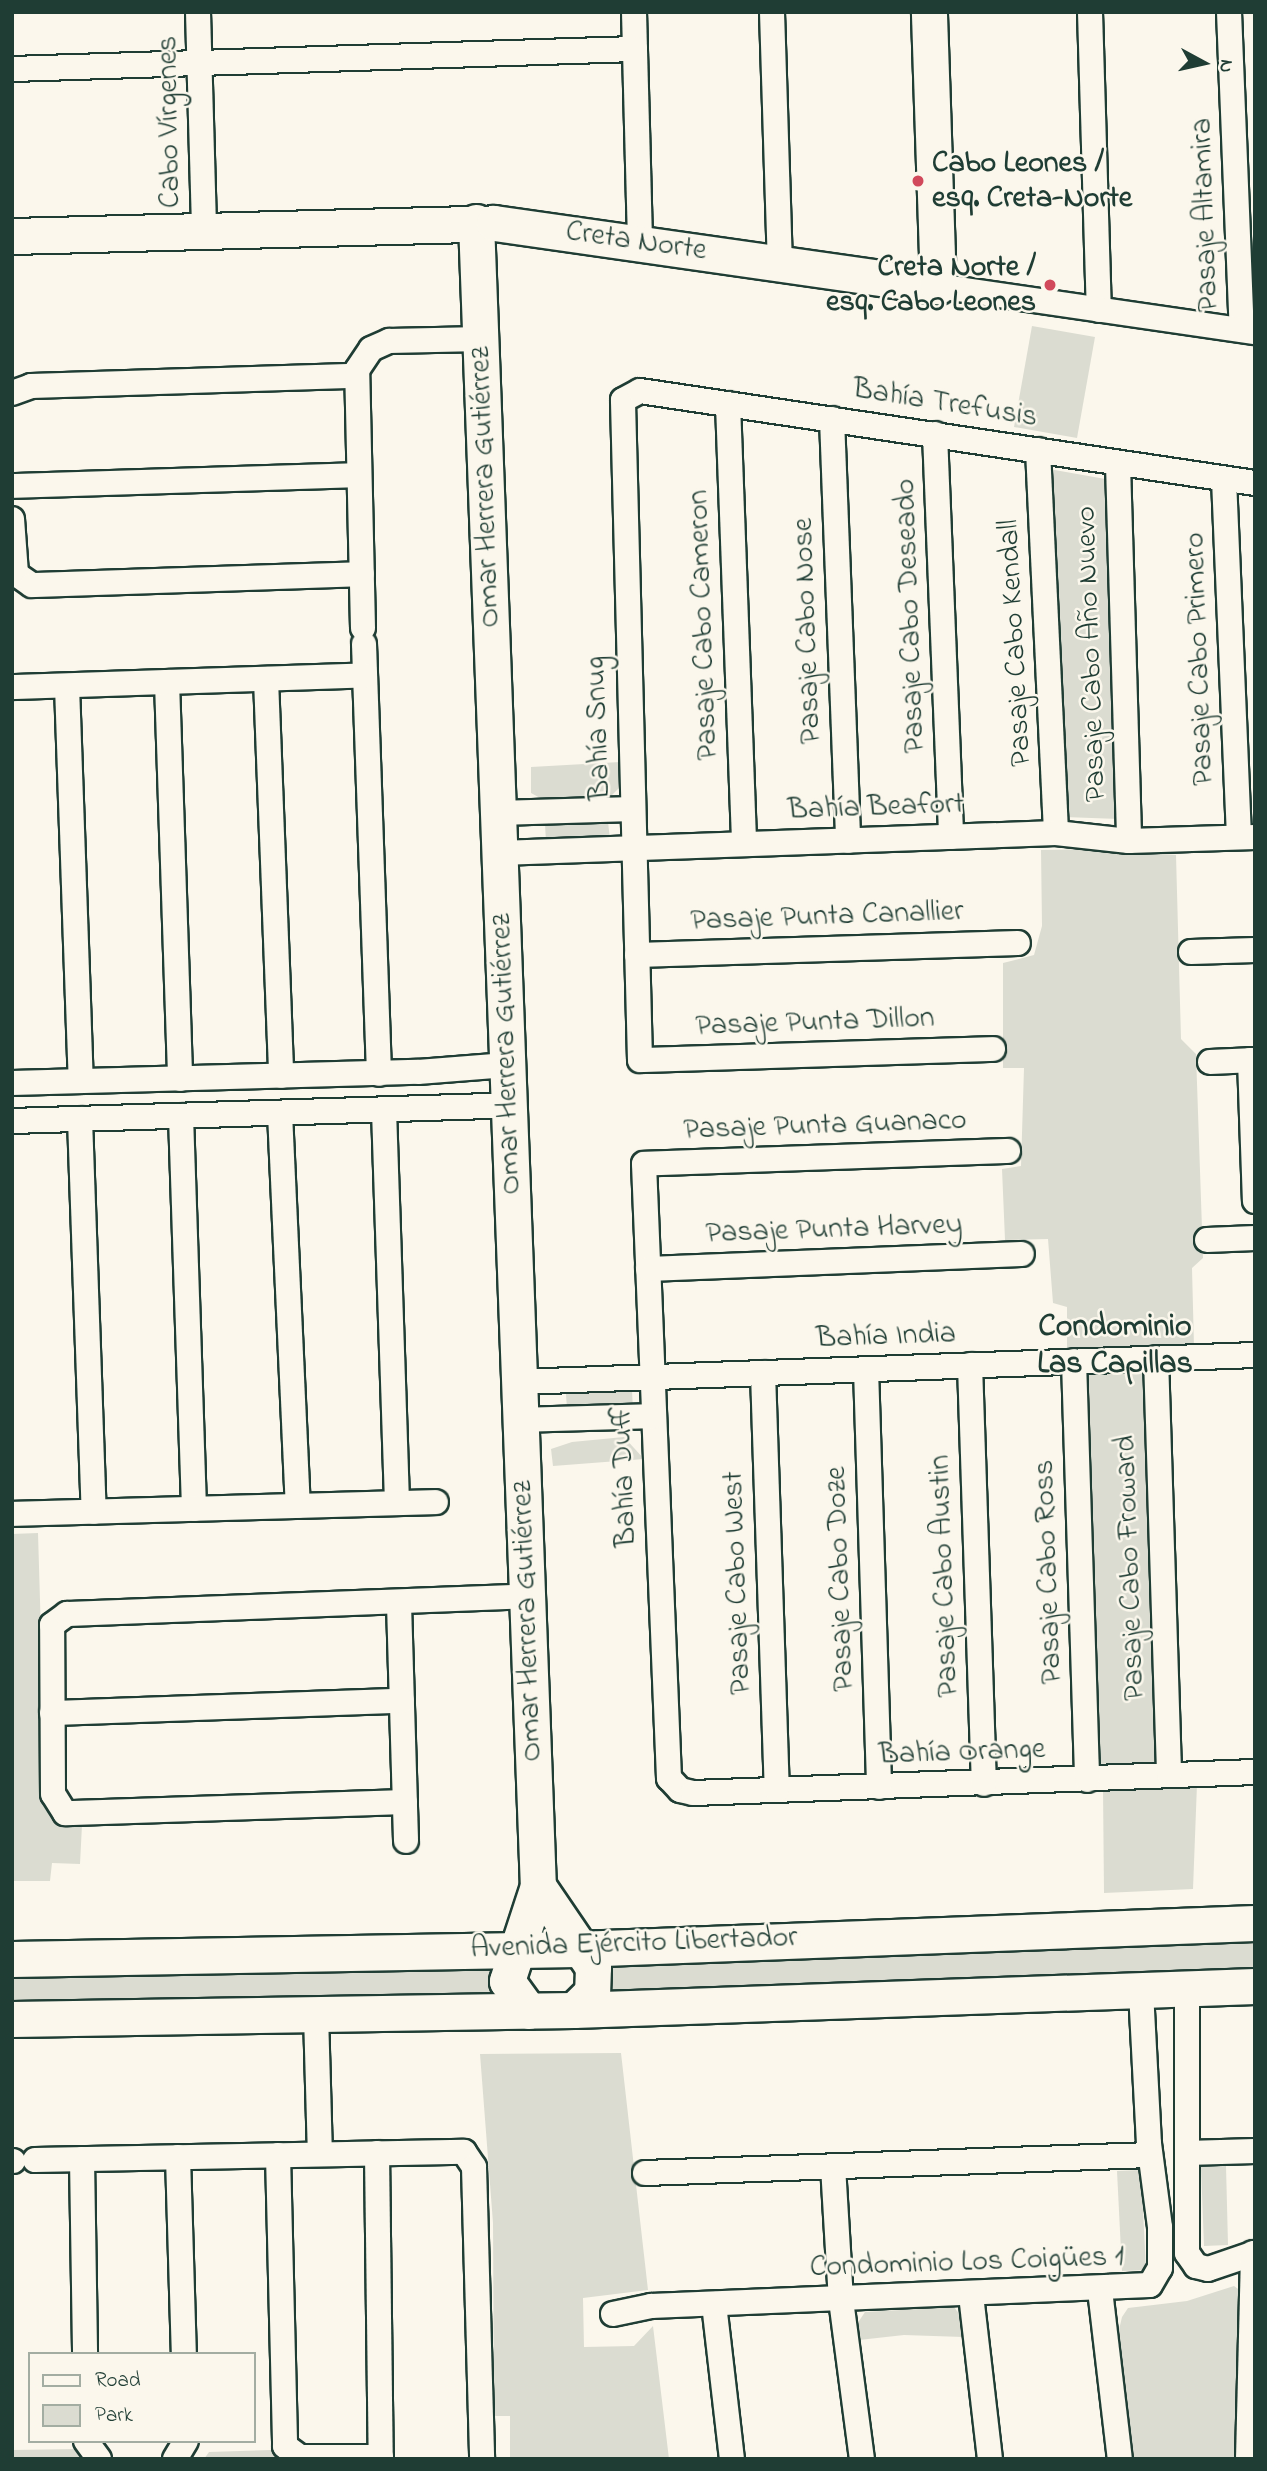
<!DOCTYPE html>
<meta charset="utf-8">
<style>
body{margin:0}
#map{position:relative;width:1267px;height:2471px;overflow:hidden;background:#fbf7ec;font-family:"Indie Flower",sans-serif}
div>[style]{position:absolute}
.green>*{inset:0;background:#dbdcd1}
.roads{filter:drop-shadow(2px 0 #1f3d34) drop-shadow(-2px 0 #1f3d34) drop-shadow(0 2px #1f3d34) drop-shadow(0 -2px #1f3d34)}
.street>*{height:24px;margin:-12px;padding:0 12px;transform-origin:12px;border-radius:12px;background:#fbf7ec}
.secondary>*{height:35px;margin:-17.5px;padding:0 17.5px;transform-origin:17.5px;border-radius:17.5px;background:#fbf7ec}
.dots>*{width:19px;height:19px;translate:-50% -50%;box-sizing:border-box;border:4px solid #fbf7ec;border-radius:50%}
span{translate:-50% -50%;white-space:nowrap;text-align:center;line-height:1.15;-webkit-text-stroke:5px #fbf7ec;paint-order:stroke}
.street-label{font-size:30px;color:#1f3d34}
.poi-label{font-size:30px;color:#1f3d34;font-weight:700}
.left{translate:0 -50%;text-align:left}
.right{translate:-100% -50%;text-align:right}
.neighbourhood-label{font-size:32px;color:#1f3d34;font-weight:700}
.frame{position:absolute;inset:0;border:14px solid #1f3d34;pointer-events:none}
.legend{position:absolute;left:28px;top:2352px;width:228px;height:91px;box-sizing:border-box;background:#fbf7ec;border:2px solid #a3ada2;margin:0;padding:9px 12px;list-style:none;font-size:21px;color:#1f3d34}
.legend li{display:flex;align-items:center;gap:14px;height:35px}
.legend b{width:35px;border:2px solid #a3ada2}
.north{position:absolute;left:1169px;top:28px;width:70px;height:70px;-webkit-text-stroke:5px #fbf7ec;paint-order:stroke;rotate:98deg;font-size:19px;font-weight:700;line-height:28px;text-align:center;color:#1f3d34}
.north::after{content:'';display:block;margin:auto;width:24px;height:32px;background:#1f3d34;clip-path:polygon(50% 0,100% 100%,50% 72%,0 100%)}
</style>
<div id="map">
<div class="green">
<i style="clip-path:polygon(1032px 326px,1095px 337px,1077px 438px,1014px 427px)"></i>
<i style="clip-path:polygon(1049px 469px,1111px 480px,1119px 819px,1064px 817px)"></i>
<i style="clip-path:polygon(620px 762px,620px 787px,611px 796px,542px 799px,531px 793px,531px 767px)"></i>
<i style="clip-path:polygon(608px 822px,610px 839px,546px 842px,545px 824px)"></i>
<i style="clip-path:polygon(1097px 849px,1176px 855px,1181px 1039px,1196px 1054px,1203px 1258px,1192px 1268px,1194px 1347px,1067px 1353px,1067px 1307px,1053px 1303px,1048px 1239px,1005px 1240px,1002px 1169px,1021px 1166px,1024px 1068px,1003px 1068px,1003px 963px,1034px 955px,1042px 926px,1041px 850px)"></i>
<i style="clip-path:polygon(1083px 1368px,1150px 1370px,1163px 1762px,1093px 1764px)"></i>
<i style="clip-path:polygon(632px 1391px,633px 1410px,567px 1409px,566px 1394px)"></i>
<i style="clip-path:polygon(624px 1437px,644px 1459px,553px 1466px,551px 1449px,572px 1442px)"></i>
<i style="clip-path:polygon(38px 1533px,46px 1802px,53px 1819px,65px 1827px,82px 1825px,80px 1864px,52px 1863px,50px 1881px,12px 1881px,12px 1534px)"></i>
<i style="clip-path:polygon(1197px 1784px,1193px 1889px,1104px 1893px,1103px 1789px)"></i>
<i style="clip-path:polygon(1255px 1938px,1255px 1973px,600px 1995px,595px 1961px)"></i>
<i style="clip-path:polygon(503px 1961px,503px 2001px,12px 2011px,12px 1973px)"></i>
<i style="clip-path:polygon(621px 2053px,648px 2290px,583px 2298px,584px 2347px,634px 2346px,653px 2326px,669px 2459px,510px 2459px,510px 2416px,494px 2416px,493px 2223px,480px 2054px)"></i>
<i style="clip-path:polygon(1226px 2166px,1228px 2245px,1204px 2246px,1201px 2167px)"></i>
<i style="clip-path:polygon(1141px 2170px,1146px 2270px,1122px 2271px,1117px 2171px)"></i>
<i style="clip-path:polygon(1234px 2286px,1241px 2291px,1242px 2459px,1133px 2459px,1118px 2334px,1122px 2317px,1128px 2308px,1187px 2301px)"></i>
<i style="clip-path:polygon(954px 2307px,963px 2319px,963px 2337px,904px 2335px,859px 2340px,857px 2324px,865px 2312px)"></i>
<i style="clip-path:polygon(77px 2449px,81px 2459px,12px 2459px,12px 2450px)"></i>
<i style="clip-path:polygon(271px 2450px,279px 2459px,204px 2459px,209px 2452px)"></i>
</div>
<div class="roads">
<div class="street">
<i style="left:198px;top:12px;width:218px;rotate:88.4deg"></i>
<i style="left:634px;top:12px;width:231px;rotate:88.5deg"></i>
<i style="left:772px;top:12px;width:251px;rotate:88.2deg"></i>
<i style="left:1090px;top:12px;width:298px;rotate:88.3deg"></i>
<i style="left:1229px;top:12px;width:318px;rotate:87.7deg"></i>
<i style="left:12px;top:69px;width:623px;rotate:-1.84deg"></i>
<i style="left:938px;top:286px;width:320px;rotate:8.3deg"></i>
<i style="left:12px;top:393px;width:20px;rotate:-20deg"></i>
<i style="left:31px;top:386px;width:325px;rotate:-1.8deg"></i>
<i style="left:728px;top:404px;width:440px;rotate:87.9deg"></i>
<i style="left:832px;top:419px;width:422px;rotate:87.8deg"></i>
<i style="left:935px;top:434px;width:403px;rotate:87.7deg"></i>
<i style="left:1038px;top:450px;width:383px;rotate:87.3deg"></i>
<i style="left:1118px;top:465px;width:376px;rotate:88.3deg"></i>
<i style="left:1224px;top:479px;width:358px;rotate:87.6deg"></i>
<i style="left:12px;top:486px;width:346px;rotate:-1.8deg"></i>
<i style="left:12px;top:519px;width:55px;rotate:85.8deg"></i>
<i style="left:16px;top:574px;width:19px;rotate:35deg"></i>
<i style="left:32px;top:585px;width:330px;rotate:-1.9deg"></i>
<i style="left:363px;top:628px;width:258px;rotate:-91.3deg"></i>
<i style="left:357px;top:370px;width:25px;rotate:-56deg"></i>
<i style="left:371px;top:349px;width:20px;rotate:-24deg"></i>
<i style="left:389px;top:341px;width:92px;rotate:-1.2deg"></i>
<i style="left:364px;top:644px;width:430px;rotate:88deg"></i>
<i style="left:266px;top:679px;width:397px;rotate:87.8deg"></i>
<i style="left:167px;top:682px;width:397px;rotate:88.1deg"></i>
<i style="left:67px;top:686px;width:395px;rotate:88deg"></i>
<i style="left:12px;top:687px;width:353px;rotate:-1.9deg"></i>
<i style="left:498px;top:813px;width:135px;rotate:-1.7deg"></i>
<i style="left:500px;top:853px;width:556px;rotate:-2.06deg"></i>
<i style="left:1056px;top:833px;width:73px;rotate:6.3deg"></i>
<i style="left:1129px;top:841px;width:126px;rotate:-1.8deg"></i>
<i style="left:1191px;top:952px;width:64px;rotate:-1.8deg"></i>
<i style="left:637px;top:955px;width:381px;rotate:-1.8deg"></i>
<i style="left:993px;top:1049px;width:353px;rotate:178.2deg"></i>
<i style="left:640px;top:1060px;width:660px;rotate:-91.48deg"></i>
<i style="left:623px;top:400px;width:19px;rotate:-28deg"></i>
<i style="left:640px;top:391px;width:622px;rotate:8.51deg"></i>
<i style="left:1250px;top:1060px;width:141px;rotate:88deg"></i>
<i style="left:1210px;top:1062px;width:45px;rotate:-2.5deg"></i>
<i style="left:12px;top:1083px;width:406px;rotate:-1.6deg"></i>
<i style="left:418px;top:1072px;width:89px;rotate:-4.5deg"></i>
<i style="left:384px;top:1110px;width:393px;rotate:88.1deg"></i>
<i style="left:280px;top:1113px;width:393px;rotate:87.4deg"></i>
<i style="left:181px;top:1116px;width:393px;rotate:88.1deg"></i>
<i style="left:80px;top:1119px;width:393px;rotate:88deg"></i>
<i style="left:12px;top:1121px;width:497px;rotate:-1.8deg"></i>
<i style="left:1008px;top:1151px;width:364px;rotate:178deg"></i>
<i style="left:644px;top:1164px;width:615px;rotate:87.67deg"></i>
<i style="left:669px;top:1778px;width:16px;rotate:47deg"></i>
<i style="left:680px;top:1790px;width:13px;rotate:13deg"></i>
<i style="left:693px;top:1793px;width:562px;rotate:-2.14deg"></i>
<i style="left:1207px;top:1240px;width:48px;rotate:-2.4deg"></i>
<i style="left:648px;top:1269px;width:374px;rotate:-2.3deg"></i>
<i style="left:1156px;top:1358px;width:417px;rotate:88.2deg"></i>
<i style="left:1074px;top:1361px;width:419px;rotate:88.2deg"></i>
<i style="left:970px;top:1365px;width:419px;rotate:88.1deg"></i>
<i style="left:866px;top:1369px;width:418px;rotate:88.2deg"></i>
<i style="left:763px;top:1373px;width:417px;rotate:88.1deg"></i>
<i style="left:519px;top:1382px;width:736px;rotate:-2.1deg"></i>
<i style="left:521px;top:1420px;width:133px;rotate:-1.7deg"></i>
<i style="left:12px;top:1514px;width:424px;rotate:-1.6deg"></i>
<i style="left:399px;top:1604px;width:237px;rotate:88.3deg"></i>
<i style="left:52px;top:1713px;width:350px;rotate:-2deg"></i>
<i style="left:405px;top:1802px;width:340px;rotate:178.1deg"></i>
<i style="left:65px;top:1813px;width:22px;rotate:-122deg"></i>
<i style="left:53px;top:1794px;width:169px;rotate:-90.3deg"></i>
<i style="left:52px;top:1625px;width:19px;rotate:-36deg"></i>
<i style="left:67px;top:1614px;width:460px;rotate:-2.2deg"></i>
<i style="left:1187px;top:1988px;width:265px;rotate:90deg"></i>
<i style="left:1187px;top:2253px;width:16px;rotate:55deg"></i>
<i style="left:1196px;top:2266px;width:12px;rotate:14deg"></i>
<i style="left:1208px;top:2269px;width:50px;rotate:-18.8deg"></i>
<i style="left:316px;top:2014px;width:140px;rotate:88.4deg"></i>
<i style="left:377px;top:2153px;width:306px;rotate:89.3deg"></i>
<i style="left:1187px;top:2153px;width:68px;rotate:-1.7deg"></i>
<i style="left:278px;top:2155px;width:291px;rotate:88.6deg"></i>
<i style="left:285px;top:2446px;width:19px;rotate:36deg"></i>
<i style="left:300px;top:2457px;width:81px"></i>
<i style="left:178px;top:2157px;width:197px;rotate:88.3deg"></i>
<i style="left:82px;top:2159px;width:195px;rotate:89.1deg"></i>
<i style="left:35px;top:2160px;width:429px;rotate:-1.1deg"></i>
<i style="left:464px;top:2152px;width:18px;rotate:56deg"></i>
<i style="left:474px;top:2167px;width:292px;rotate:88.4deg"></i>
<i style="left:12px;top:2161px;width:1px"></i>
<i style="left:833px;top:2166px;width:134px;rotate:86.6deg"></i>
<i style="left:841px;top:2300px;width:160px;rotate:82.5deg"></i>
<i style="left:645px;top:2173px;width:505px;rotate:-2.04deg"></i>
<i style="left:1100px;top:2290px;width:170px;rotate:83.3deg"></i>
<i style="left:971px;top:2295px;width:165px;rotate:83.4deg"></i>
<i style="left:714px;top:2304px;width:156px;rotate:83.4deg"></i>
<i style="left:613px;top:2314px;width:39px;rotate:-12deg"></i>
<i style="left:651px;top:2306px;width:499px;rotate:-2.4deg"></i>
<i style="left:1150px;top:2285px;width:20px;rotate:-60deg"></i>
<i style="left:1160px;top:2268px;width:41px;rotate:-90deg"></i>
<i style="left:1160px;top:2227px;width:84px;rotate:-97.5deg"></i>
<i style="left:1149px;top:2144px;width:154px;rotate:-93deg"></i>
<i style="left:86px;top:2441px;width:22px;rotate:54deg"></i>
<i style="left:175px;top:2459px;width:21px;rotate:-59deg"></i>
<i style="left:1248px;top:2459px;width:206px;rotate:-88.6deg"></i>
</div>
<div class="secondary">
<i style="left:476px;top:222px;width:1665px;rotate:87.87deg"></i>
<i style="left:538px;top:1886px;width:100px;rotate:108.1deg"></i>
<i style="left:507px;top:1981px;width:37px;rotate:54deg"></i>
<i style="left:12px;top:236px;width:482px;rotate:-1.5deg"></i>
<i style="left:494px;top:223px;width:448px;rotate:8.1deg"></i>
<i style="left:938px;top:286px;width:274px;rotate:-91.9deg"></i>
<i style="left:538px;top:1886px;width:98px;rotate:55.8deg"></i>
<i style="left:593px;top:1967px;width:25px;rotate:92deg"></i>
<i style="left:592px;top:1992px;width:25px;rotate:135deg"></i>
<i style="left:12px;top:1959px;width:565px;rotate:-1.01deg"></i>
<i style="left:577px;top:1949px;width:678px;rotate:-2.2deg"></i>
<i style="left:12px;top:2019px;width:562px;rotate:-0.92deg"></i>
<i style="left:574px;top:2010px;width:681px;rotate:-2.02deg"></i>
</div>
</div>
<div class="dots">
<i style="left:918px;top:181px;background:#d1495b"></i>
<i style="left:1050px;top:285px;background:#d1495b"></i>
</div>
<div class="street-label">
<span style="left:170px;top:122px;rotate:-91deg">Cabo Vírgenes</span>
<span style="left:1206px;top:215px;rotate:-92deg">Pasaje Altamira</span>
<span style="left:636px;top:242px;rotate:8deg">Creta Norte</span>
<span style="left:945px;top:404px;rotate:9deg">Bahía Trefusis</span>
<span style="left:486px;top:487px;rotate:-92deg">Omar Herrera Gutiérrez</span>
<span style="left:911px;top:616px;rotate:-92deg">Pasaje Cabo Deseado</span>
<span style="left:704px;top:625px;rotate:-92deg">Pasaje Cabo Cameron</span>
<span style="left:808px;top:631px;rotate:-92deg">Pasaje Cabo Nose</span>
<span style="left:1016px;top:643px;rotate:-93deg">Pasaje Cabo Kendall</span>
<span style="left:1092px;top:654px;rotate:-92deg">Pasaje Cabo Año Nuevo</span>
<span style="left:1200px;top:659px;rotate:-92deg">Pasaje Cabo Primero</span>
<span style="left:599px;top:728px;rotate:-92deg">Bahía Snug</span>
<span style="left:876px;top:808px;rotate:-2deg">Bahía Beafort</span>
<span style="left:827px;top:917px;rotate:-2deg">Pasaje Punta Canallier</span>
<span style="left:815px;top:1023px;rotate:-2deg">Pasaje Punta Dillon</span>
<span style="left:507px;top:1054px;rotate:-92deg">Omar Herrera Gutiérrez</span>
<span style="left:825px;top:1126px;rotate:-2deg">Pasaje Punta Guanaco</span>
<span style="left:834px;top:1230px;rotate:-2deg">Pasaje Punta Harvey</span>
<span style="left:886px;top:1337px;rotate:-2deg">Bahía India</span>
<span style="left:625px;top:1477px;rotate:-92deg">Bahía Duff</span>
<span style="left:1131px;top:1568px;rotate:-92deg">Pasaje Cabo Froward</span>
<span style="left:1049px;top:1572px;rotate:-92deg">Pasaje Cabo Ross</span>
<span style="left:945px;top:1576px;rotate:-92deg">Pasaje Cabo Austin</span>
<span style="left:841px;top:1579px;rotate:-92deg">Pasaje Cabo Doze</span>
<span style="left:738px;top:1583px;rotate:-92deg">Pasaje Cabo West</span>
<span style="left:528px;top:1621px;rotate:-92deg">Omar Herrera Gutiérrez</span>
<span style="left:962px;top:1753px;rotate:-2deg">Bahía Orange</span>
<span style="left:634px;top:1944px;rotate:-2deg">Avenida Ejército Libertador</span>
<span style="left:967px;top:2263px;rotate:-2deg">Condominio Los Coigües 1</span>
</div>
<div class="poi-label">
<span class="left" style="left:932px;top:181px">Cabo Leones /<br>esq. Creta-Norte</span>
<span class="right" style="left:1036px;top:285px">Creta Norte /<br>esq. Cabo Leones</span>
</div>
<div class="neighbourhood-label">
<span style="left:1115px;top:1347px">Condominio<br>Las Capillas</span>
</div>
<div class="frame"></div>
<ul class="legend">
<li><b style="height:9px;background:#fbf7ec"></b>Road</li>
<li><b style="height:19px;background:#dbdcd1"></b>Park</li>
</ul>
<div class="north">N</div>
</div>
